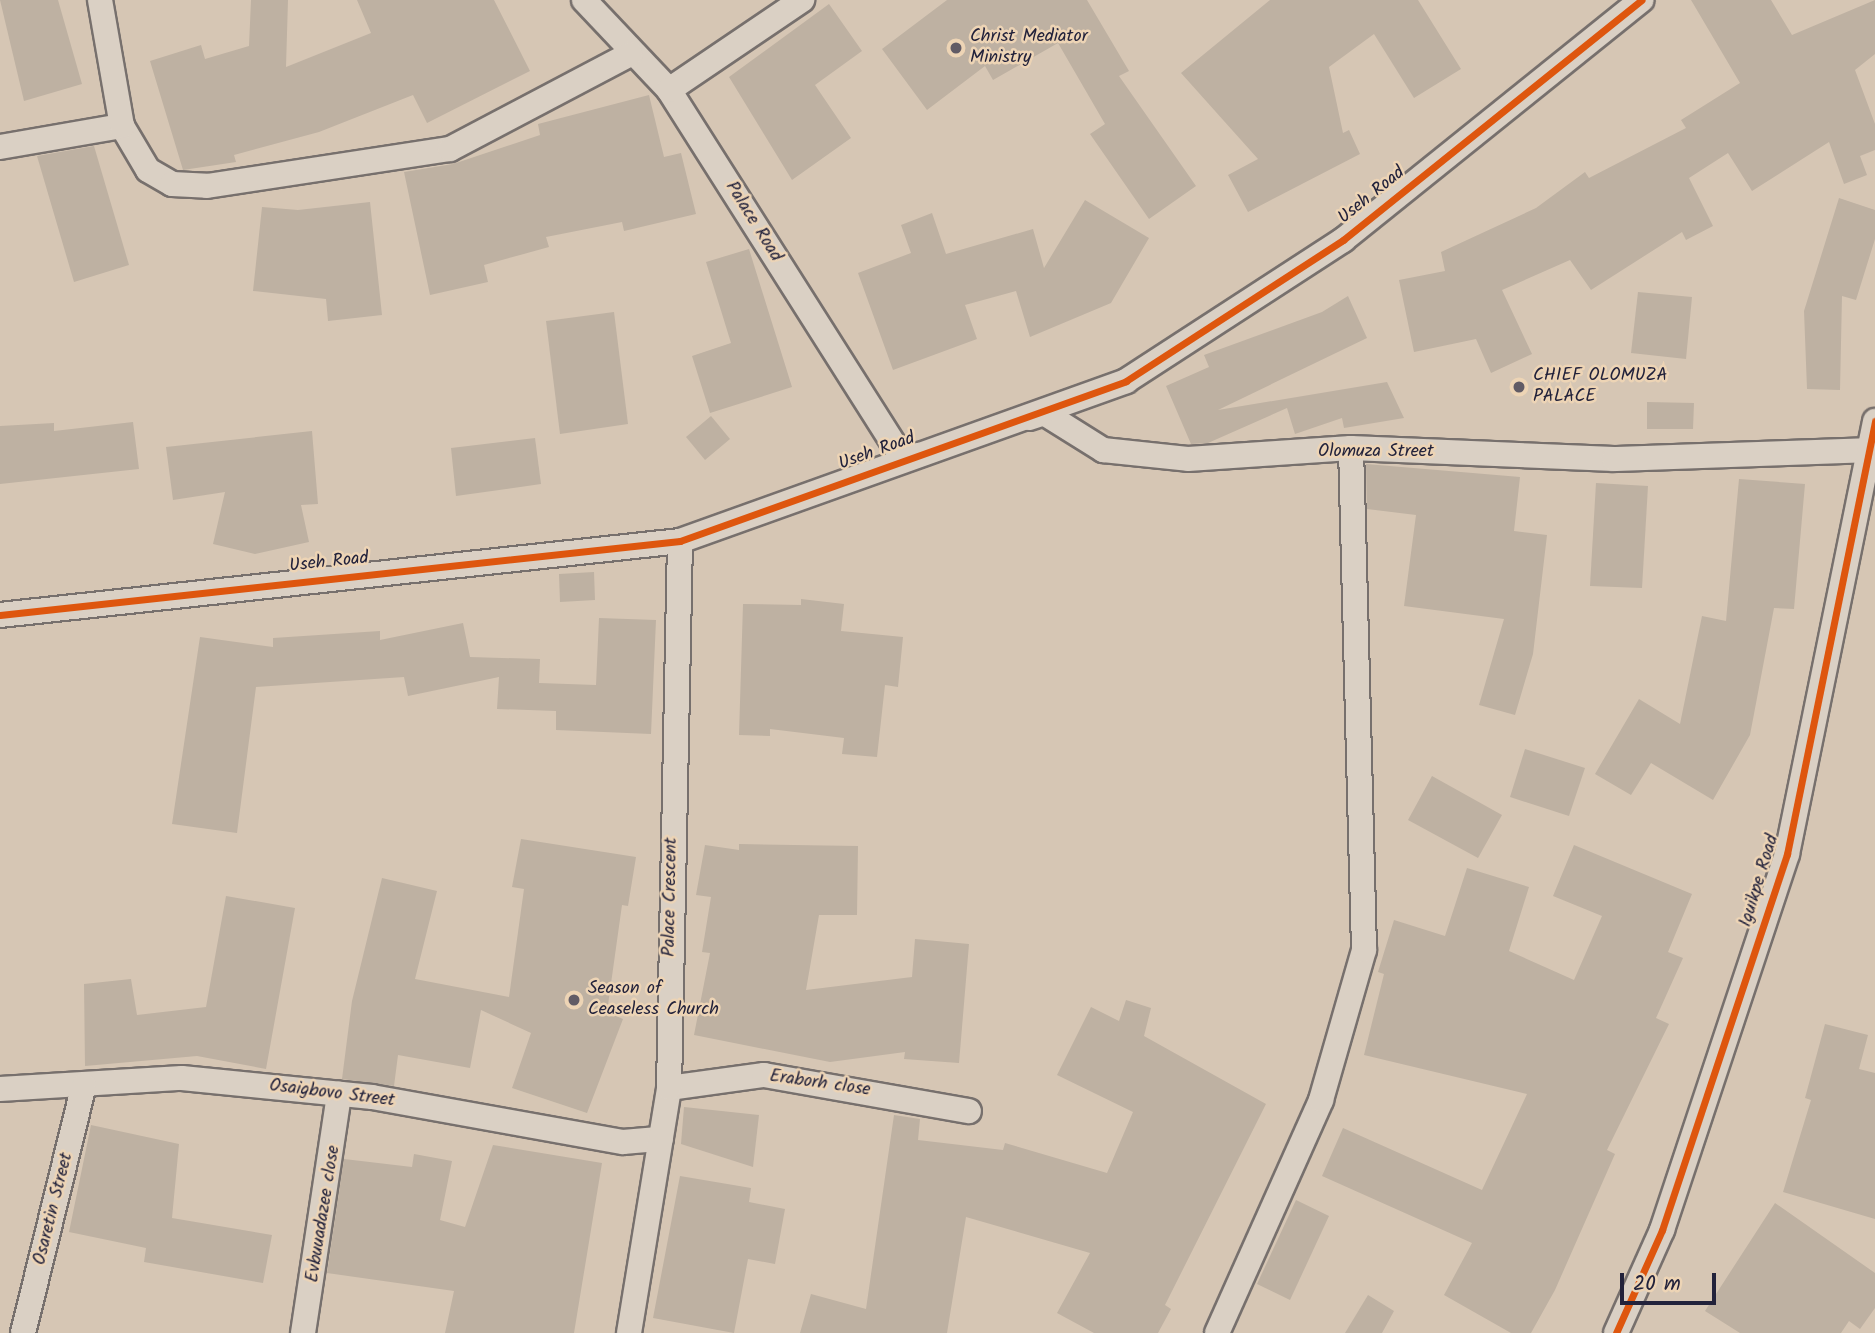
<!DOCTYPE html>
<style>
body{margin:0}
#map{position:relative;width:1875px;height:1333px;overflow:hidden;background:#d6c6b4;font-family:Kalam,sans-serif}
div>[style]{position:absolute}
.building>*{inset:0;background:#beb1a2}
.roads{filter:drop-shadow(2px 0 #77706d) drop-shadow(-2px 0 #77706d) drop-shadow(0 2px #77706d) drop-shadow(0 -2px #77706d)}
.minor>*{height:24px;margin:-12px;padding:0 12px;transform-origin:12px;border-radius:12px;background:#dad0c4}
.cycleway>*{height:7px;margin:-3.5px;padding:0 3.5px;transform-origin:3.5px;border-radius:3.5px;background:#de560e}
.dots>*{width:19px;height:19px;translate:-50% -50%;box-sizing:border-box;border:4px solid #edd4b5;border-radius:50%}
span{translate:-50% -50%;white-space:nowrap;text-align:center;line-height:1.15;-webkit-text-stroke:5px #edd4b5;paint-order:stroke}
.poi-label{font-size:18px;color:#22223b}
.left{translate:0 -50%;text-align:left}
.street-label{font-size:18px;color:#22223b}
.scale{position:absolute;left:1620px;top:1273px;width:96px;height:32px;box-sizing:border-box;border:4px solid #22223b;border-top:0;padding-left:9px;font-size:21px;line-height:24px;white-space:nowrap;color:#22223b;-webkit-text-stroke:5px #edd4b5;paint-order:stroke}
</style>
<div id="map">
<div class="building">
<i style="clip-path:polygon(0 0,58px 0,82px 84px,24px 101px)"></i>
<i style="clip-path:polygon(251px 0,288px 0,286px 67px,371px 33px,357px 0,494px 0,530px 71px,427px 123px,413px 95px,319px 132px,234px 155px,236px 162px,183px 170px,150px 61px,201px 45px,205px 59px,249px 46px)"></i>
<i style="clip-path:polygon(947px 0,1087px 0,1129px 71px,1119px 76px,1196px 186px,1149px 219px,1090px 134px,1105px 124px,1058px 43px,993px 80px,985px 66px,927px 110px,882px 49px)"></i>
<i style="clip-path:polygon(1270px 0,1418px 0,1461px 69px,1414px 98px,1374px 34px,1329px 67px,1343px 133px,1349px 130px,1360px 154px,1248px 212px,1228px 175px,1258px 159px,1181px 73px)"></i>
<i style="clip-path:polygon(1691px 0,1771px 0,1792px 35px,1875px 0,1875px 54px,1855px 70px,1875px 124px,1875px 150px,1860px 156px,1867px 175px,1844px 184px,1829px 142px,1752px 191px,1728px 153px,1689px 178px,1713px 226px,1686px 240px,1682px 232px,1591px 290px,1570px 260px,1502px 290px,1532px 354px,1491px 373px,1476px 339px,1414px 352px,1399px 280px,1445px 271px,1441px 252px,1536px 208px,1585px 172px,1589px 178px,1686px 128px,1681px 120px,1740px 83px)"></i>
<i style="clip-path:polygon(829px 4px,862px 51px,815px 85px,851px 138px,792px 180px,729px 77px)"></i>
<i style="clip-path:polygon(649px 95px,664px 157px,681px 153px,696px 214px,624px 231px,622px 222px,546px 237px,549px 247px,484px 265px,488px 282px,430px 295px,404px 172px,453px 164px,540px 135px,538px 124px)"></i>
<i style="clip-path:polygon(94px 146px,129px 265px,74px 282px,37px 156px)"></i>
<i style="clip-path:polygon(1839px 198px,1875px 210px,1875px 239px,1856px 300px,1842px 296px,1840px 390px,1807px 389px,1804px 311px)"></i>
<i style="clip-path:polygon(1085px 200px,1149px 238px,1111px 303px,1030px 337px,1016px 291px,965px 305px,977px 339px,893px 370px,858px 273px,911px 253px,901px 225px,932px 213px,946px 254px,1033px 229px,1044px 268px)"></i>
<i style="clip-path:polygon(370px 202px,382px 315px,328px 321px,326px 299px,253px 291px,262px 207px,298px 210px)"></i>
<i style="clip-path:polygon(749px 249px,792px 387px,710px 413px,692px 356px,731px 343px,706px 262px)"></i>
<i style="clip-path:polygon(1638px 292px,1692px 297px,1686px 359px,1631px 353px)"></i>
<i style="clip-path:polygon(1348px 296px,1367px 338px,1218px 410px,1387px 382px,1404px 418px,1344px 428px,1342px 418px,1295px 434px,1287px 408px,1208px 443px,1191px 444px,1166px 386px,1209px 367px,1204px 355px,1322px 312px)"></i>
<i style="clip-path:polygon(614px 312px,628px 424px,560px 434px,546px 321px)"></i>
<i style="clip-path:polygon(1647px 402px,1694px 403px,1693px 429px,1647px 429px)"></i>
<i style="clip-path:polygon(711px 416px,730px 439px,705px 460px,686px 437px)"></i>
<i style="clip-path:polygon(133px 422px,139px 469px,0 484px,0 426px,54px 423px,54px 431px)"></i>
<i style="clip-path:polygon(312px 431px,318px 504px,301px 505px,309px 542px,255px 554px,213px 544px,225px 492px,173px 500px,166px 447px)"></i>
<i style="clip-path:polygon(535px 438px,541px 484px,456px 496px,451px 448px)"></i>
<i style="clip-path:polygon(1366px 464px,1520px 477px,1514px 531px,1547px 535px,1533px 654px,1515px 715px,1479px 705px,1504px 619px,1404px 606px,1416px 515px,1367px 509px)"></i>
<i style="clip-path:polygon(1739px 479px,1805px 484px,1794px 609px,1774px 608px,1750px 735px,1713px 800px,1651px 763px,1631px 795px,1595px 774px,1639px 699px,1680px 724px,1702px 616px,1726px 621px)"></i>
<i style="clip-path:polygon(1596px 483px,1648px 486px,1642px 588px,1590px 586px)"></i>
<i style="clip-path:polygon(594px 572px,595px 600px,560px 602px,559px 574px)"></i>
<i style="clip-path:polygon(801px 599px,844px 604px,841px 631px,903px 637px,898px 687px,885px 685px,877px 757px,842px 754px,844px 738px,770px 729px,770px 736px,739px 735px,743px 604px,801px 605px)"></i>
<i style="clip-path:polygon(599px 618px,656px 620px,651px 734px,556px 730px,556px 711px,497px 709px,499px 677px,408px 696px,404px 677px,256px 687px,237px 833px,172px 824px,200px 637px,273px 647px,273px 638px,380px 631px,380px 640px,463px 623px,470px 657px,540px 659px,539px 683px,596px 685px)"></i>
<i style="clip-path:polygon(1525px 749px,1585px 768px,1569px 816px,1510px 797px)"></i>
<i style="clip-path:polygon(1432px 776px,1502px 815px,1478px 858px,1408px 820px)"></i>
<i style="clip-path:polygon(521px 839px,636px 857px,628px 906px,622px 905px,607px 1012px,623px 1019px,587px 1113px,512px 1088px,531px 1033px,481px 1010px,470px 1068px,398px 1055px,394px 1086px,342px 1079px,352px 1001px,382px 878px,437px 891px,415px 979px,509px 997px,524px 889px,512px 887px)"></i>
<i style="clip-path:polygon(739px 844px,858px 846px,857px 915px,819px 915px,806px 990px,912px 977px,915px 939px,969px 944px,959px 1063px,904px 1059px,905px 1052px,830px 1062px,694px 1035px,710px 953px,702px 952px,711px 897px,696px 895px,705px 845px,739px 850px)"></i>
<i style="clip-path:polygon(1574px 845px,1692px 894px,1668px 952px,1683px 958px,1656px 1018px,1669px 1024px,1607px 1150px,1615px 1154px,1555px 1290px,1531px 1333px,1511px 1333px,1444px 1295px,1472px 1243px,1322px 1176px,1343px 1128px,1482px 1190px,1527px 1094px,1364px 1055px,1384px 974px,1378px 972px,1394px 920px,1445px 936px,1467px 868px,1529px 887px,1509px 951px,1574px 980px,1602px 916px,1553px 896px)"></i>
<i style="clip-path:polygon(226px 896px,295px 908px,266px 1069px,197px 1056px,85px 1066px,84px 984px,131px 979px,137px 1015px,206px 1007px)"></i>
<i style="clip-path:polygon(1126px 1000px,1151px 1008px,1144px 1036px,1266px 1104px,1165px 1305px,1171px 1309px,1158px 1333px,1094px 1333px,1057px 1313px,1090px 1253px,966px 1217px,947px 1333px,800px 1333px,811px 1294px,866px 1309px,894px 1115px,920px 1119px,918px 1140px,1003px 1150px,1005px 1143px,1107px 1173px,1133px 1112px,1057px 1075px,1091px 1007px,1119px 1021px)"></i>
<i style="clip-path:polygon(1825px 1024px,1868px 1035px,1859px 1069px,1875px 1073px,1875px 1219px,1783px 1192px,1811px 1100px,1805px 1098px)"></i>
<i style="clip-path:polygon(684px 1107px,759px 1115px,753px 1167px,681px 1144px)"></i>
<i style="clip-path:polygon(91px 1125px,179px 1144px,172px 1218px,272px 1235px,263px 1283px,144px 1262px,146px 1248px,69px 1232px)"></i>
<i style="clip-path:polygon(493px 1145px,602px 1163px,574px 1333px,445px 1333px,454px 1291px,327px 1273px,344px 1159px,412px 1167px,414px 1154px,452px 1161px,440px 1220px,465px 1227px)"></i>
<i style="clip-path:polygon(680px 1176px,751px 1188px,749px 1202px,785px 1209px,775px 1264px,748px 1259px,734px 1333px,653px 1318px)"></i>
<i style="clip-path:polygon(1296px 1200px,1329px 1216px,1290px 1300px,1257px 1284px)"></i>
<i style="clip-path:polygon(1775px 1203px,1875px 1273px,1875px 1308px,1860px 1329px,1849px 1321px,1841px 1333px,1740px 1333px,1705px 1311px)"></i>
<i style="clip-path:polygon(1368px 1295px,1394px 1311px,1382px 1333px,1345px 1333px)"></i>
</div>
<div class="roads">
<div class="minor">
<i style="left:584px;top:0;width:124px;rotate:46.6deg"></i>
<i style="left:669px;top:90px;width:437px;rotate:57.6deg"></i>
<i style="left:903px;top:459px;width:16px;rotate:-15deg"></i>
<i style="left:669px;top:90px;width:161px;rotate:-34.1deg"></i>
<i style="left:122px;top:126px;width:51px;rotate:59.4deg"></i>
<i style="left:148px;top:170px;width:28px;rotate:30deg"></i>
<i style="left:172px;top:184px;width:35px;rotate:3deg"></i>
<i style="left:207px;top:186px;width:246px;rotate:-8.7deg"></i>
<i style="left:450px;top:149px;width:204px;rotate:-27.8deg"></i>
<i style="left:0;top:147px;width:124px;rotate:-9.8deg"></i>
<i style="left:122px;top:126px;width:128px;rotate:-99.9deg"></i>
<i style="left:1029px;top:418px;width:16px;rotate:-18deg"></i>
<i style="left:1044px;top:413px;width:70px;rotate:32.1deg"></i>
<i style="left:1103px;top:450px;width:85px;rotate:6deg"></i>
<i style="left:1188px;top:459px;width:163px;rotate:-3.9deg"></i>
<i style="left:1351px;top:448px;width:263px;rotate:2.4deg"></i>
<i style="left:1614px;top:459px;width:261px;rotate:-2deg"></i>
<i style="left:0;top:615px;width:684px;rotate:-6.21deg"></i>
<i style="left:680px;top:541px;width:474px;rotate:-19.7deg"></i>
<i style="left:1126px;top:381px;width:259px;rotate:-33deg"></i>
<i style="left:1343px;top:240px;width:383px;rotate:-38.8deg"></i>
<i style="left:669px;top:1088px;width:96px;rotate:-7.8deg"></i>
<i style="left:764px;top:1075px;width:208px;rotate:10deg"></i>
<i style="left:0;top:1089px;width:182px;rotate:-3.5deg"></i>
<i style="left:182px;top:1078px;width:191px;rotate:5.7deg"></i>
<i style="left:372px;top:1097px;width:255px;rotate:10.2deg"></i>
<i style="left:623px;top:1142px;width:38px;rotate:-5deg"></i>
<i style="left:23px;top:1333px;width:255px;rotate:-76.2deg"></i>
<i style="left:303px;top:1333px;width:242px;rotate:-81.4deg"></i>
<i style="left:629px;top:1333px;width:248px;rotate:-80.7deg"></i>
<i style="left:669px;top:1088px;width:547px;rotate:-88.85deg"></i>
<i style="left:1217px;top:1333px;width:255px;rotate:-65.9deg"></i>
<i style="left:1321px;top:1100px;width:156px;rotate:-74deg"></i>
<i style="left:1364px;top:950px;width:502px;rotate:-91.48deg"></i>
<i style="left:1616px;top:1333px;width:113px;rotate:-65.9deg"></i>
<i style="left:1662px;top:1230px;width:396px;rotate:-71.6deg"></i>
<i style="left:1787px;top:854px;width:442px;rotate:-78.5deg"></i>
</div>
</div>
<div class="cycleway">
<i style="left:0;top:615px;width:684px;rotate:-6.21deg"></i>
<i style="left:680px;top:541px;width:474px;rotate:-19.7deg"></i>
<i style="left:1126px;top:381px;width:259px;rotate:-33deg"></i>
<i style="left:1343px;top:240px;width:383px;rotate:-38.8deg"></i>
<i style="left:1616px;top:1333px;width:113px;rotate:-65.9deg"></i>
<i style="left:1662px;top:1230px;width:396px;rotate:-71.6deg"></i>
<i style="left:1787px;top:854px;width:442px;rotate:-78.5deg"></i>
</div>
<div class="dots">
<i style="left:956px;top:48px;background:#615b65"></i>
<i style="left:1519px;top:387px;background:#615b65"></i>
<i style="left:574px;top:1000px;background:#615b65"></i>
</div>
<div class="poi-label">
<span class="left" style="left:970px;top:48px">Christ Mediator<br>Ministry</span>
<span class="left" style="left:1533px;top:387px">CHIEF OLOMUZA<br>PALACE</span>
<span class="left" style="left:588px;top:1000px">Season of<br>Ceaseless Church</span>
</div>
<div class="street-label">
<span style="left:1372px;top:196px;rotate:-39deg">Useh Road</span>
<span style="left:753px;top:222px;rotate:58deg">Palace Road</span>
<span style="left:877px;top:452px;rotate:-20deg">Useh Road</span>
<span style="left:1376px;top:452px">Olomuza Street</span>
<span style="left:329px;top:563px;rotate:-6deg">Useh Road</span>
<span style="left:1760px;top:881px;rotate:-73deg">Iguikpe Road</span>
<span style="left:671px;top:897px;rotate:-89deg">Palace Crescent</span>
<span style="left:820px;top:1084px;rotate:8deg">Eraborh close</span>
<span style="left:332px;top:1094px;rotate:7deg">Osaigbovo Street</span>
<span style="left:54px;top:1209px;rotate:-76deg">Osaretin Street</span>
<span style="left:324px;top:1214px;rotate:-81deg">Evbuuadazee close</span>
</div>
<div class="scale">20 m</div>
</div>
